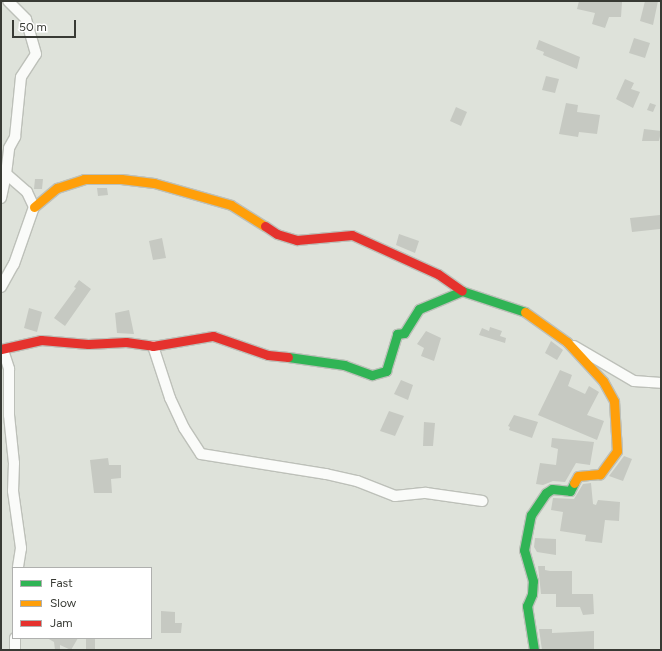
<!DOCTYPE html>
<style>
body{margin:0}
#map{position:relative;width:662px;height:651px;overflow:hidden;background:#dee2da;font-family:Figtree,sans-serif}
div>[style]{position:absolute}
.building>*{inset:0;background:#c6c9c2}
.roads{filter:drop-shadow(1px 0 #bdc0b9) drop-shadow(-1px 0 #bdc0b9) drop-shadow(0 1px #bdc0b9) drop-shadow(0 -1px #bdc0b9)}
.street>*{height:10px;margin:-5px;padding:0 5px;transform-origin:5px;border-radius:5px;background:#fafbf9}
.fast>*{height:9px;margin:-4.5px;padding:0 4.5px;transform-origin:4.5px;border-radius:4.5px;background:#30b455}
.slow>*{height:9px;margin:-4.5px;padding:0 4.5px;transform-origin:4.5px;border-radius:4.5px;background:#ff9f0a}
.jam>*{height:9px;margin:-4.5px;padding:0 4.5px;transform-origin:4.5px;border-radius:4.5px;background:#e5322d}
span{translate:-50% -50%;white-space:nowrap;text-align:center;line-height:1.15;-webkit-text-stroke:4px #fff;paint-order:stroke}
.frame{position:absolute;inset:0;border:2px solid #383a34;pointer-events:none}
.legend{position:absolute;left:12px;top:567px;width:140px;height:72px;box-sizing:border-box;background:#fff;border:1px solid #afb0ae;margin:0;padding:5px 7px;list-style:none;font-size:12px;color:#383a34}
.legend li{display:flex;align-items:center;gap:8px;height:20px}
.legend b{width:20px;border:1px solid #afb0ae}
.scale{position:absolute;left:12px;top:20px;width:64px;height:18px;box-sizing:border-box;border:2px solid #383a34;border-top:0;padding-left:5px;font-size:12px;line-height:14px;white-space:nowrap;color:#383a34;-webkit-text-stroke:3px #fff;paint-order:stroke}
</style>
<div id="map">
<div class="building">
<i style="clip-path:polygon(579px 1px,622px 2px,621px 17px,609px 17px,605px 28px,592px 24px,595px 13px,577px 9px)"></i>
<i style="clip-path:polygon(645px 1px,658px 1px,653px 25px,640px 21px)"></i>
<i style="clip-path:polygon(634px 38px,650px 43px,645px 58px,629px 53px)"></i>
<i style="clip-path:polygon(539px 40px,580px 57px,577px 69px,543px 55px,544px 52px,536px 49px)"></i>
<i style="clip-path:polygon(546px 76px,559px 79px,555px 93px,542px 90px)"></i>
<i style="clip-path:polygon(625px 79px,634px 83px,631px 89px,640px 92px,633px 108px,616px 99px)"></i>
<i style="clip-path:polygon(566px 103px,578px 105px,577px 112px,600px 115px,597px 134px,579px 132px,578px 137px,559px 134px)"></i>
<i style="clip-path:polygon(650px 103px,656px 105px,653px 112px,647px 110px)"></i>
<i style="clip-path:polygon(456px 107px,467px 112px,461px 126px,450px 121px)"></i>
<i style="clip-path:polygon(644px 129px,661px 131px,659px 141px,642px 141px)"></i>
<i style="clip-path:polygon(35px 179px,43px 179px,42px 189px,34px 189px)"></i>
<i style="clip-path:polygon(97px 188px,107px 188px,108px 195px,98px 196px)"></i>
<i style="clip-path:polygon(660px 215px,660px 229px,632px 232px,630px 218px)"></i>
<i style="clip-path:polygon(399px 234px,419px 241px,415px 253px,396px 245px)"></i>
<i style="clip-path:polygon(162px 238px,166px 258px,153px 260px,149px 241px)"></i>
<i style="clip-path:polygon(79px 280px,91px 289px,65px 326px,54px 318px,76px 288px,74px 287px)"></i>
<i style="clip-path:polygon(29px 308px,42px 312px,37px 332px,24px 328px)"></i>
<i style="clip-path:polygon(129px 310px,134px 334px,117px 333px,115px 313px)"></i>
<i style="clip-path:polygon(490px 327px,502px 331px,500px 336px,506px 338px,505px 343px,479px 335px,482px 328px,489px 331px)"></i>
<i style="clip-path:polygon(426px 331px,441px 338px,434px 361px,421px 356px,424px 348px,417px 344px)"></i>
<i style="clip-path:polygon(551px 341px,563px 350px,557px 360px,545px 353px)"></i>
<i style="clip-path:polygon(560px 370px,572px 375px,568px 386px,585px 394px,589px 386px,599px 392px,587px 415px,604px 421px,597px 440px,538px 415px)"></i>
<i style="clip-path:polygon(401px 380px,413px 385px,408px 400px,394px 394px)"></i>
<i style="clip-path:polygon(389px 411px,404px 416px,395px 436px,380px 431px)"></i>
<i style="clip-path:polygon(514px 415px,538px 422px,532px 438px,509px 430px,510px 427px,508px 426px)"></i>
<i style="clip-path:polygon(424px 422px,435px 423px,433px 446px,423px 446px)"></i>
<i style="clip-path:polygon(552px 438px,594px 442px,590px 465px,576px 463px,565px 482px,553px 481px,543px 485px,536px 484px,540px 463px,556px 465px,558px 449px,551px 447px)"></i>
<i style="clip-path:polygon(624px 456px,632px 459px,623px 481px,609px 476px)"></i>
<i style="clip-path:polygon(108px 458px,109px 465px,121px 465px,121px 478px,111px 479px,112px 493px,94px 493px,90px 460px)"></i>
<i style="clip-path:polygon(591px 483px,593px 504px,596px 505px,598px 500px,620px 502px,619px 521px,605px 520px,602px 543px,585px 541px,586px 535px,560px 531px,563px 512px,551px 510px,553px 498px,574px 499px,583px 484px)"></i>
<i style="clip-path:polygon(535px 538px,556px 539px,556px 555px,537px 552px,534px 547px)"></i>
<i style="clip-path:polygon(538px 566px,545px 566px,545px 570px,550px 571px,572px 571px,572px 594px,593px 594px,594px 614px,583px 615px,580px 607px,556px 607px,556px 594px,541px 594px)"></i>
<i style="clip-path:polygon(161px 611px,175px 612px,175px 623px,182px 623px,181px 633px,161px 633px)"></i>
<i style="clip-path:polygon(539px 629px,552px 629px,552px 633px,594px 631px,594px 650px,542px 650px)"></i>
<i style="clip-path:polygon(47px 638px,78px 638px,71px 650px,60px 645px,60px 650px,55px 650px,54px 642px)"></i>
<i style="clip-path:polygon(86px 638px,95px 638px,95px 650px,86px 650px)"></i>
</div>
<div class="roads">
<div class="street">
<i style="left:1px;top:198px;width:25px;rotate:-78deg"></i>
<i style="left:1px;top:287px;width:26px;rotate:-61deg"></i>
<i style="left:14px;top:264px;width:60px;rotate:-70.7deg"></i>
<i style="left:34px;top:207px;width:17px;rotate:-115deg"></i>
<i style="left:27px;top:192px;width:28px;rotate:-139deg"></i>
<i style="left:6px;top:174px;width:26px;rotate:-83deg"></i>
<i style="left:9px;top:148px;width:13px;rotate:-61deg"></i>
<i style="left:15px;top:137px;width:60px;rotate:-84.3deg"></i>
<i style="left:21px;top:77px;width:27px;rotate:-57deg"></i>
<i style="left:36px;top:54px;width:36px;rotate:-106deg"></i>
<i style="left:26px;top:19px;width:25px;rotate:-135deg"></i>
<i style="left:153px;top:346px;width:55px;rotate:71.9deg"></i>
<i style="left:170px;top:398px;width:33px;rotate:65deg"></i>
<i style="left:184px;top:428px;width:31px;rotate:57deg"></i>
<i style="left:201px;top:454px;width:127px;rotate:9.1deg"></i>
<i style="left:326px;top:474px;width:32px;rotate:13deg"></i>
<i style="left:357px;top:481px;width:41px;rotate:21.5deg"></i>
<i style="left:395px;top:496px;width:31px;rotate:-6deg"></i>
<i style="left:426px;top:493px;width:57px;rotate:8.1deg"></i>
<i style="left:574px;top:346px;width:69px;rotate:30.3deg"></i>
<i style="left:634px;top:381px;width:27px;rotate:4deg"></i>
<i style="left:1px;top:351px;width:2px;rotate:-27deg"></i>
<i style="left:3px;top:350px;width:20px;rotate:72deg"></i>
<i style="left:9px;top:369px;width:46px;rotate:90deg"></i>
<i style="left:9px;top:415px;width:48px;rotate:84.1deg"></i>
<i style="left:14px;top:463px;width:28px;rotate:92deg"></i>
<i style="left:13px;top:491px;width:58px;rotate:82deg"></i>
<i style="left:21px;top:548px;width:20px;rotate:99deg"></i>
<i style="left:15px;top:650px;width:12px;rotate:-90deg"></i>
</div>
<div class="fast">
<i style="left:288px;top:357px;width:57px;rotate:8.1deg"></i>
<i style="left:344px;top:365px;width:30px;rotate:20deg"></i>
<i style="left:372px;top:375px;width:15px;rotate:-16deg"></i>
<i style="left:386px;top:371px;width:39px;rotate:-73deg"></i>
<i style="left:397px;top:334px;width:7px;rotate:-8deg"></i>
<i style="left:404px;top:333px;width:28px;rotate:-58deg"></i>
<i style="left:419px;top:309px;width:47px;rotate:-22.7deg"></i>
<i style="left:462px;top:291px;width:66px;rotate:18.4deg"></i>
<i style="left:534px;top:650px;width:45px;rotate:-99deg"></i>
<i style="left:527px;top:606px;width:13px;rotate:-67deg"></i>
<i style="left:532px;top:594px;width:13px;rotate:-86deg"></i>
<i style="left:533px;top:581px;width:32px;rotate:-106deg"></i>
<i style="left:524px;top:550px;width:36px;rotate:-79deg"></i>
<i style="left:531px;top:515px;width:27px;rotate:-56deg"></i>
<i style="left:546px;top:493px;width:7px;rotate:-34deg"></i>
<i style="left:552px;top:489px;width:18px;rotate:6deg"></i>
<i style="left:570px;top:491px;width:9px;rotate:-63deg"></i>
</div>
<div class="slow">
<i style="left:34px;top:207px;width:30px;rotate:-40deg"></i>
<i style="left:57px;top:188px;width:28px;rotate:-18deg"></i>
<i style="left:84px;top:179px;width:37px"></i>
<i style="left:121px;top:179px;width:33px;rotate:7deg"></i>
<i style="left:154px;top:183px;width:80px;rotate:15.9deg"></i>
<i style="left:231px;top:205px;width:40px;rotate:32deg"></i>
<i style="left:525px;top:312px;width:52px;rotate:35.5deg"></i>
<i style="left:567px;top:342px;width:53px;rotate:47.3deg"></i>
<i style="left:603px;top:381px;width:23px;rotate:61deg"></i>
<i style="left:614px;top:401px;width:50px;rotate:86.6deg"></i>
<i style="left:617px;top:451px;width:29px;rotate:126deg"></i>
<i style="left:600px;top:474px;width:22px;rotate:175deg"></i>
<i style="left:578px;top:476px;width:8px;rotate:120deg"></i>
</div>
<div class="jam">
<i style="left:265px;top:226px;width:14px;rotate:34deg"></i>
<i style="left:277px;top:234px;width:21px;rotate:17deg"></i>
<i style="left:297px;top:240px;width:55px;rotate:-5.2deg"></i>
<i style="left:352px;top:235px;width:94px;rotate:24.4deg"></i>
<i style="left:438px;top:274px;width:29px;rotate:35deg"></i>
<i style="left:1px;top:349px;width:41px;rotate:-12.7deg"></i>
<i style="left:41px;top:340px;width:47px;rotate:4.9deg"></i>
<i style="left:88px;top:344px;width:38px;rotate:-3deg"></i>
<i style="left:126px;top:342px;width:27px;rotate:8deg"></i>
<i style="left:153px;top:346px;width:61px;rotate:-9.5deg"></i>
<i style="left:213px;top:336px;width:58px;rotate:19.1deg"></i>
<i style="left:268px;top:355px;width:20px;rotate:6deg"></i>
</div>
</div>
<div class="frame"></div>
<ul class="legend">
<li><b style="height:5px;background:#30b455"></b>Fast</li>
<li><b style="height:5px;background:#ff9f0a"></b>Slow</li>
<li><b style="height:5px;background:#e5322d"></b>Jam</li>
</ul>
<div class="scale">50 m</div>
</div>
